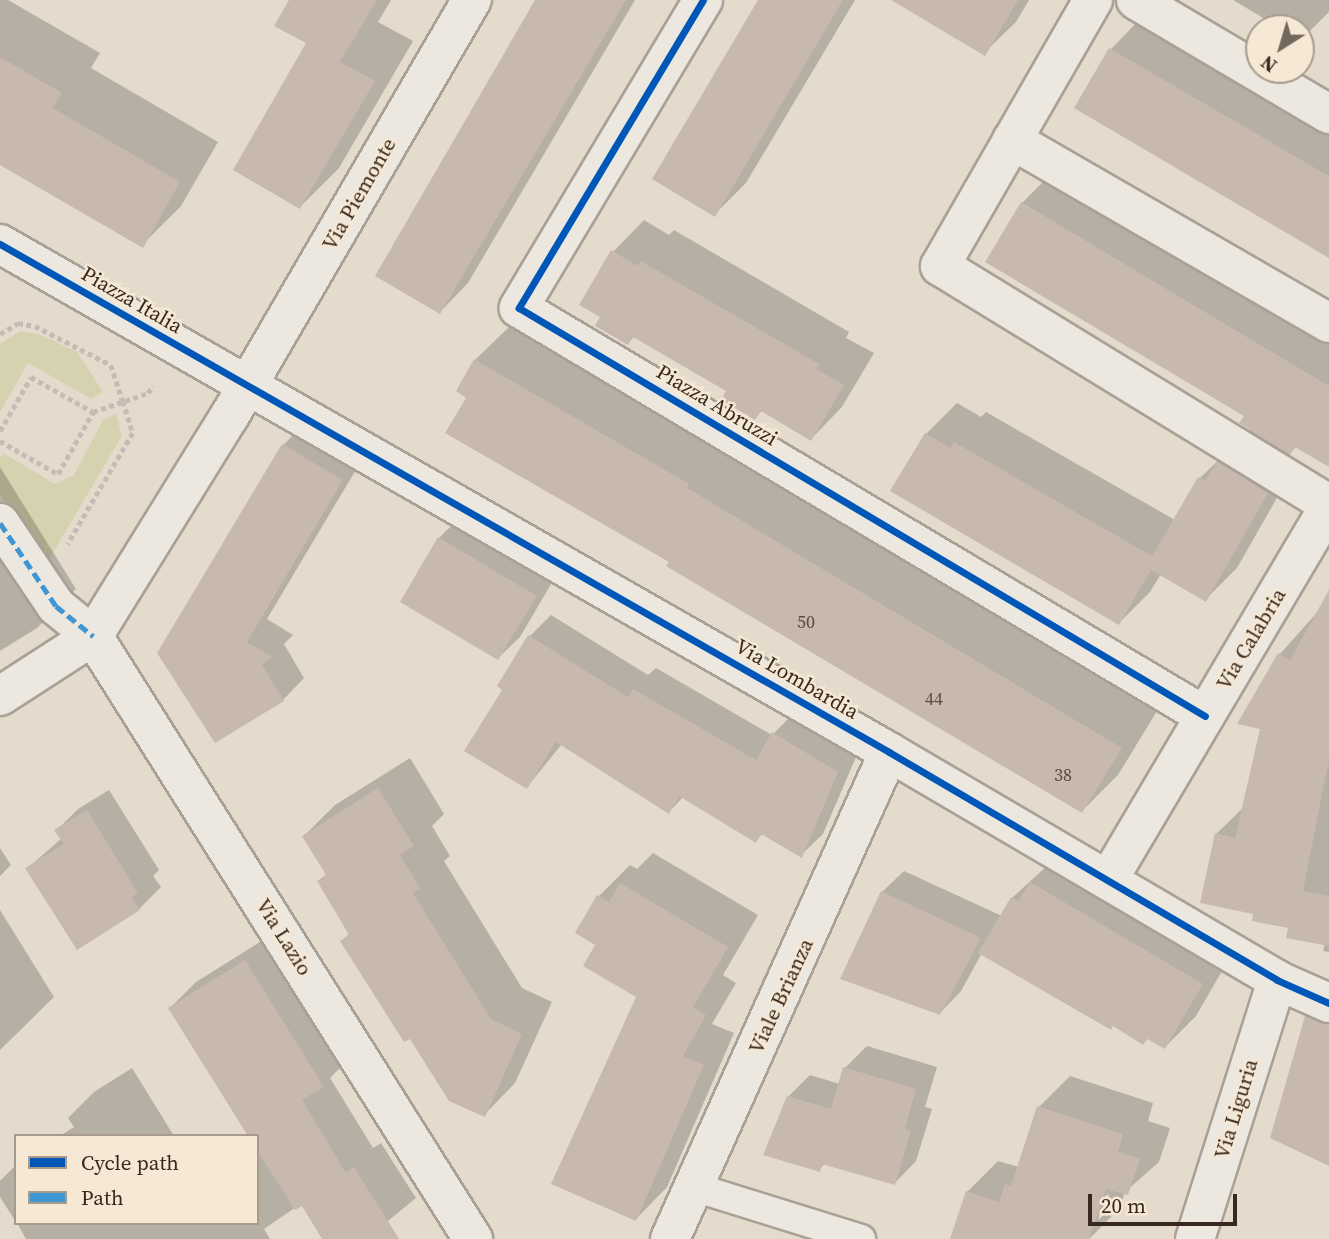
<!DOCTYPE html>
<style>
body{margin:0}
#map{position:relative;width:1329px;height:1239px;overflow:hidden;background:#e4dbcd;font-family:"Source Serif 4",serif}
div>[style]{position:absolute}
.green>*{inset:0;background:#d6d2b0}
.shadow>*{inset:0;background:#0003}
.building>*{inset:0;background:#c7b9ae}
.path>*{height:4.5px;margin-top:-2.25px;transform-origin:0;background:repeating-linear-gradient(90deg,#c5bdb5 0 5px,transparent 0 8.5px)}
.roads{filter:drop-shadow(2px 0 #a9a096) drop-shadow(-2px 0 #a9a096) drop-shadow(0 2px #a9a096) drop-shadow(0 -2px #a9a096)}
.service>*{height:28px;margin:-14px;padding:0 14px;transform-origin:14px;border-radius:14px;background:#ece7df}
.pedestrian>*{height:38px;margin:-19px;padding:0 19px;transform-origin:19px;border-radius:19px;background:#ece7df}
.minor>*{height:38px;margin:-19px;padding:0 19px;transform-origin:19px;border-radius:19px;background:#ece7df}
.tertiary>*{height:38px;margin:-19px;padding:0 19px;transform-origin:19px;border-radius:19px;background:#ece7df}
.quiet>*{height:5px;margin-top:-2.5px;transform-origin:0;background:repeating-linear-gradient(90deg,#3e96d5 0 10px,transparent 0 15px)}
.cycleway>*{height:7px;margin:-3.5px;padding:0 3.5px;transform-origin:3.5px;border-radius:3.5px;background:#0057b8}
span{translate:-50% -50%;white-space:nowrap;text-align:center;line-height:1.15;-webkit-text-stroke:5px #f5e8d4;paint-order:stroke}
.number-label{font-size:18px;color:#5c4c43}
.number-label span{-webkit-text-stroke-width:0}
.street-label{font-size:21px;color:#38281f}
.legend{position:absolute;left:14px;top:1134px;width:245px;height:91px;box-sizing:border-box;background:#f5e8d4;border:2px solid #a99b8c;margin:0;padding:9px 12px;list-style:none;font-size:21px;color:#38281f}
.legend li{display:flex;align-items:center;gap:14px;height:35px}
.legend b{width:35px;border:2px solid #a99b8c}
.north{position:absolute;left:1245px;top:14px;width:70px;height:70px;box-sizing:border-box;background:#f5e8d4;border:2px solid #a99b8c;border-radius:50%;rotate:217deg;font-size:19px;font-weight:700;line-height:28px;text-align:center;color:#38281f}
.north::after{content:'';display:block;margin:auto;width:24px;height:32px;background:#74675c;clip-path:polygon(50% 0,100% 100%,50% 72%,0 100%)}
.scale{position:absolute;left:1088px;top:1194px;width:149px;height:32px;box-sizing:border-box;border:4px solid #38281f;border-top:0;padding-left:9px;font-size:21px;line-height:24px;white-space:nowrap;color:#38281f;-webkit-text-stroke:5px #f5e8d4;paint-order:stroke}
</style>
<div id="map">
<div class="green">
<i style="clip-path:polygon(20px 331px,39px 334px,77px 352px,103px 392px,91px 399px,28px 363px,0 412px,0 344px)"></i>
<i style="clip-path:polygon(116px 414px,122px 436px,45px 566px,0 494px,0 458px,3px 453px,55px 484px,74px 475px,103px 420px)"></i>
</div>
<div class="shadow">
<i style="clip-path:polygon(0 0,8px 0,100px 53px,91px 68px,218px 142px,181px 206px,142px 245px,0 163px)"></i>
<i style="clip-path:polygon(291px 0,391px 0,378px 22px,413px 41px,339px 168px,300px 207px,308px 43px)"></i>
<i style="clip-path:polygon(538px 0,635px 0,468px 283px,440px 312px)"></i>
<i style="clip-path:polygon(760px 0,855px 0,746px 183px,715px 214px)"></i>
<i style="clip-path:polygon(894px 0,1029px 0,1016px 22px,984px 53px)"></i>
<i style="clip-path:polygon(1233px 0,1329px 0,1329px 12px,1301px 40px,1301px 28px,1280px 28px)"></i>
<i style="clip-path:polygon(1146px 13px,1329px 120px,1329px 256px,1076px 108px,1111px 49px)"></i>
<i style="clip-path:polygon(1053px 172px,1329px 336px,1329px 465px,1297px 446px,1288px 455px,1298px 461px,1237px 568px,1205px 600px,1161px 574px,1150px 592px,1119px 623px,926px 434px,957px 403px,981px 417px,986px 412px,1175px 520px,1200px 478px,1251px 429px,1246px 415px,1022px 203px)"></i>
<i style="clip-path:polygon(644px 220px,669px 235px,674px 230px,849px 332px,846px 338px,874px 353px,842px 407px,811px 439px,763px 410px,755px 418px,728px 390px,635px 336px,628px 343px,603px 316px,613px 252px)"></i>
<i style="clip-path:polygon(512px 324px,724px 447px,722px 451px,1157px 711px,1118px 775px,1082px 811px,671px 562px,468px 397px,475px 360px)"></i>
<i style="clip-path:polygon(305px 424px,363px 458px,267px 619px,293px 635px,284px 644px,304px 678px,283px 700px,215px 740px,283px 445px)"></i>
<i style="clip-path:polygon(0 467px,76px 589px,37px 628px,0 651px)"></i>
<i style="clip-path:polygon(461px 516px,557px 574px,520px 637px,498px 658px,439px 538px)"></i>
<i style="clip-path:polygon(1329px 599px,1329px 952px,1323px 951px,1325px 943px,1255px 913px,1216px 834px,1244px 807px,1280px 654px)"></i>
<i style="clip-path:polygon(551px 615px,648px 675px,656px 668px,772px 735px,795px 712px,859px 750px,823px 834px,801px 855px,763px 833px,756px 841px,683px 797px,669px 812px,562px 744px,527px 787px,504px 690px,529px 637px)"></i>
<i style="clip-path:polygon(410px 758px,444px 814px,432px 826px,450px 856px,444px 861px,522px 988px,552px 1002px,515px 1083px,484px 1115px,411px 1037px,342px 941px,350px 933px,319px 882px,327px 873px,304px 836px,335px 805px)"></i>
<i style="clip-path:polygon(109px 790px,159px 870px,153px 876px,161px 887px,139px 909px,28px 868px,62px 838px,57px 830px,78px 809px)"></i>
<i style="clip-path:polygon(0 848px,11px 865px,0 876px)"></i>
<i style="clip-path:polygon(1062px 852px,1233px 952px,1196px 1016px,1165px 1047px,982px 953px,961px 991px,940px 1013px,882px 892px,904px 871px,1002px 916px,1012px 898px)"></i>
<i style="clip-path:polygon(653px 853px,758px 915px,723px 975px,736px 983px,712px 1024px,734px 1033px,667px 1187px,636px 1219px,638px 996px,598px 945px,599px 896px,630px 865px,637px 869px)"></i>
<i style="clip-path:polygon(0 910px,54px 997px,0 1050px)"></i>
<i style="clip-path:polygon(271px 935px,349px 1059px,330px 1078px,373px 1148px,381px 1143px,416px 1198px,366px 1239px,325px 1239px,302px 1203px,264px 1229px,270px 1239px,26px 1239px,17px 1223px,257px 1223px,257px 1136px,170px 1008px,196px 982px)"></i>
<i style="clip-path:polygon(867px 1046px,937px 1067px,925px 1107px,932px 1109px,916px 1161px,895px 1183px,825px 1163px,819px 1170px,788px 1097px,810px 1075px,840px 1084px,845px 1068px)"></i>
<i style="clip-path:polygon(132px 1068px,174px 1136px,60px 1136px,74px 1127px,68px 1118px,94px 1092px)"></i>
<i style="clip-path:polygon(1070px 1076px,1153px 1103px,1148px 1121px,1170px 1128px,1159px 1162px,1125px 1192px,1119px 1209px,1089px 1239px,959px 1239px,967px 1192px,998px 1161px,1019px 1167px,1039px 1107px)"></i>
<i style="clip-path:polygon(16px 1165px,16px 1222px,0 1197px,0 1181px)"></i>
</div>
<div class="building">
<i style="clip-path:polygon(289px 0,377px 0,340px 62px,375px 81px,300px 209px,233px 170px,306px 43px,274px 26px)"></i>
<i style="clip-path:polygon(535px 0,626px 0,440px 314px,375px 276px)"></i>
<i style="clip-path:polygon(758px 0,843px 0,715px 217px,652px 179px)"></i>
<i style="clip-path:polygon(891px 0,1018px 0,985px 56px)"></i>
<i style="clip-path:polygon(1109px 48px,1329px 176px,1329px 258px,1074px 108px)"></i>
<i style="clip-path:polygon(0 57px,62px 93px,53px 108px,180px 182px,143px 248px,0 165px)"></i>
<i style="clip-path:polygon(1021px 202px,1329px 386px,1329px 467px,1295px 447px,1290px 455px,1239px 423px,1244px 416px,985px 262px)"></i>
<i style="clip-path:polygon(611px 250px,638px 266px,641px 261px,819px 364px,816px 369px,844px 385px,811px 441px,761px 411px,755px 420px,721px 400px,726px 391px,633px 337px,628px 345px,595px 326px,600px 317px,579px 305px)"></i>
<i style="clip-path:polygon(474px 359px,689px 484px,687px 488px,1122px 748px,1082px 813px,666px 566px,669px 562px,445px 433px,466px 398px,456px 391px)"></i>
<i style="clip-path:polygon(925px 433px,950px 448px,954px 442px,1152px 556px,1198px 477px,1205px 481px,1217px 461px,1268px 493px,1206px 602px,1151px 570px,1119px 625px,890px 491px)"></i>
<i style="clip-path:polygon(282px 444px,343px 480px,247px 642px,273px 657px,262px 665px,284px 701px,215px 743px,157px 653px)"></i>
<i style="clip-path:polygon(438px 537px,537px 596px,498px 660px,400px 602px)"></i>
<i style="clip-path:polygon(1329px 590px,1329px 759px,1303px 891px,1329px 896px,1329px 946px,1286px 938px,1288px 928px,1252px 921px,1253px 914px,1200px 903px,1215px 833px,1235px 838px,1260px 729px,1237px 724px,1278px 653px,1290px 660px)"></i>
<i style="clip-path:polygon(528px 635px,628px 697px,633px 689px,756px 760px,772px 732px,838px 772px,802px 858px,761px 834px,756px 843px,679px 796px,669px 814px,556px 742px,527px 789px,464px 751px,502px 690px,497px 686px)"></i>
<i style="clip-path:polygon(378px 788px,414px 846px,400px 855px,420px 888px,413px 893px,491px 1019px,522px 1034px,485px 1117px,449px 1101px,410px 1039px,404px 1042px,340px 941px,349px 935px,317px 881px,326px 875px,302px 836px)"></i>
<i style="clip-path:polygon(87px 810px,138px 893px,132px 897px,140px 910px,77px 950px,25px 868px,64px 844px,54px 830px)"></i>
<i style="clip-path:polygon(1030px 882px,1203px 984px,1165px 1049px,1147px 1039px,1143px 1045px,1113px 1026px,1111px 1030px,978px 953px,1011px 897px,1018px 901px)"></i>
<i style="clip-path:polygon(620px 883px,728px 947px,693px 1007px,706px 1015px,683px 1056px,704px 1065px,636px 1221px,551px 1184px,636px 997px,583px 966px,595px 945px,575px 933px,597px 895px,609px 902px)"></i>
<i style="clip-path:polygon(881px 891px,981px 938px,940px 1015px,840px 979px)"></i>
<i style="clip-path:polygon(245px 960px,324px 1087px,302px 1100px,346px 1173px,354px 1167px,399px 1239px,322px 1239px,302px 1206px,295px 1210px,257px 1150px,257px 1136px,248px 1136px,168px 1008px)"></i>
<i style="clip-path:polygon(1305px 1016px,1329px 1024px,1329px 1166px,1270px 1138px)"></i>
<i style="clip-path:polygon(843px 1067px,916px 1089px,905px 1129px,911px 1131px,895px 1185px,822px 1164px,820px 1172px,763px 1155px,787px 1096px,831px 1109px)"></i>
<i style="clip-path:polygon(1037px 1106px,1123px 1134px,1118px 1152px,1140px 1159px,1128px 1195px,1106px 1189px,1089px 1239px,950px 1239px,966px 1191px,999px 1202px,1005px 1184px,1011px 1186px)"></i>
</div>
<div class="path">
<i style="left:0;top:334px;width:21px;rotate:-31deg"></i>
<i style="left:18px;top:323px;width:17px;rotate:10deg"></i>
<i style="left:35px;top:326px;width:85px;rotate:27.2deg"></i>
<i style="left:111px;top:365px;width:38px;rotate:72deg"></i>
<i style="left:123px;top:401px;width:34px;rotate:73deg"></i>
<i style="left:133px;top:433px;width:129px;rotate:120.4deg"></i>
<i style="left:0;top:431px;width:62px;rotate:-60.1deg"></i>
<i style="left:31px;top:377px;width:71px;rotate:29.4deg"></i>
<i style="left:0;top:441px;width:67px;rotate:29.6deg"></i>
<i style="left:58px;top:474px;width:71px;rotate:-60.6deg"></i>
<i style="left:93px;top:412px;width:58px;rotate:-19.1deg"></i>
<i style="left:148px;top:393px;width:9px;rotate:-58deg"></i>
</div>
<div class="roads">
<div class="service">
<i style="left:694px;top:1187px;width:175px;rotate:17.3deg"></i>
</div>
<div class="pedestrian">
<i style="left:0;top:523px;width:100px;rotate:56deg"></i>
<i style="left:56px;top:606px;width:48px;rotate:39deg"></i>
</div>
<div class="minor">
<i style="left:703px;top:0;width:359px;rotate:120.9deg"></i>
<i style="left:519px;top:308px;width:798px;rotate:30.74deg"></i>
<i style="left:1093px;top:0;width:307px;rotate:119.9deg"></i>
<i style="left:940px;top:266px;width:456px;rotate:31.5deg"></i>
<i style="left:1012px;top:140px;width:366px;rotate:30deg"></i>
<i style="left:0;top:244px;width:1024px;rotate:29.74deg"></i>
<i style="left:889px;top:752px;width:450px;rotate:30.4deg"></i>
<i style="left:1277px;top:980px;width:57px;rotate:23.9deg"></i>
<i style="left:93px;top:636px;width:713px;rotate:57.78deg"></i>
<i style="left:0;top:696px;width:111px;rotate:-32.8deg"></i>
<i style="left:93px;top:636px;width:258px;rotate:-58.2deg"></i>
<i style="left:229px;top:417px;width:483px;rotate:-59.8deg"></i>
<i style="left:1108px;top:880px;width:434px;rotate:-59.4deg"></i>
<i style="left:670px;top:1239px;width:534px;rotate:-65.79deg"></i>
<i style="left:1195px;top:1239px;width:272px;rotate:-72.4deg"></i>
</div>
<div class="tertiary">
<i style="left:1136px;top:0;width:224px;rotate:30.6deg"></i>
</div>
</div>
<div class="quiet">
<i style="left:0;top:523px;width:100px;rotate:56deg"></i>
<i style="left:56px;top:606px;width:48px;rotate:39deg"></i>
</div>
<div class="cycleway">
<i style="left:703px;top:0;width:359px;rotate:120.9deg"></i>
<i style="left:519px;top:308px;width:798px;rotate:30.74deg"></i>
<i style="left:0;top:244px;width:1024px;rotate:29.74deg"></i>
<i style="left:889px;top:752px;width:450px;rotate:30.4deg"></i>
<i style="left:1277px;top:980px;width:57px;rotate:23.9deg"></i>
</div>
<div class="number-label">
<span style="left:806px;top:622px">50</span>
<span style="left:934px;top:699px">44</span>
<span style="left:1063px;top:775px">38</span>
</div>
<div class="street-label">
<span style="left:359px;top:194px;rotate:-60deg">Via Piemonte</span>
<span style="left:132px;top:300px;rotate:30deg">Piazza Italia</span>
<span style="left:717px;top:405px;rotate:31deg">Piazza Abruzzi</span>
<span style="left:1251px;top:639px;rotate:-59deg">Via Calabria</span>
<span style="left:797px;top:679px;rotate:30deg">Via Lombardia</span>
<span style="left:284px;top:937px;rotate:58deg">Via Lazio</span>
<span style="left:781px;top:996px;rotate:-65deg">Viale Brianza</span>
<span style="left:1236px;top:1109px;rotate:-73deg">Via Liguria</span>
</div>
<ul class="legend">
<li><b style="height:9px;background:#0057b8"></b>Cycle path</li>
<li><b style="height:9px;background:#3e96d5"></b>Path</li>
</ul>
<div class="north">N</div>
<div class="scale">20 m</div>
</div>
